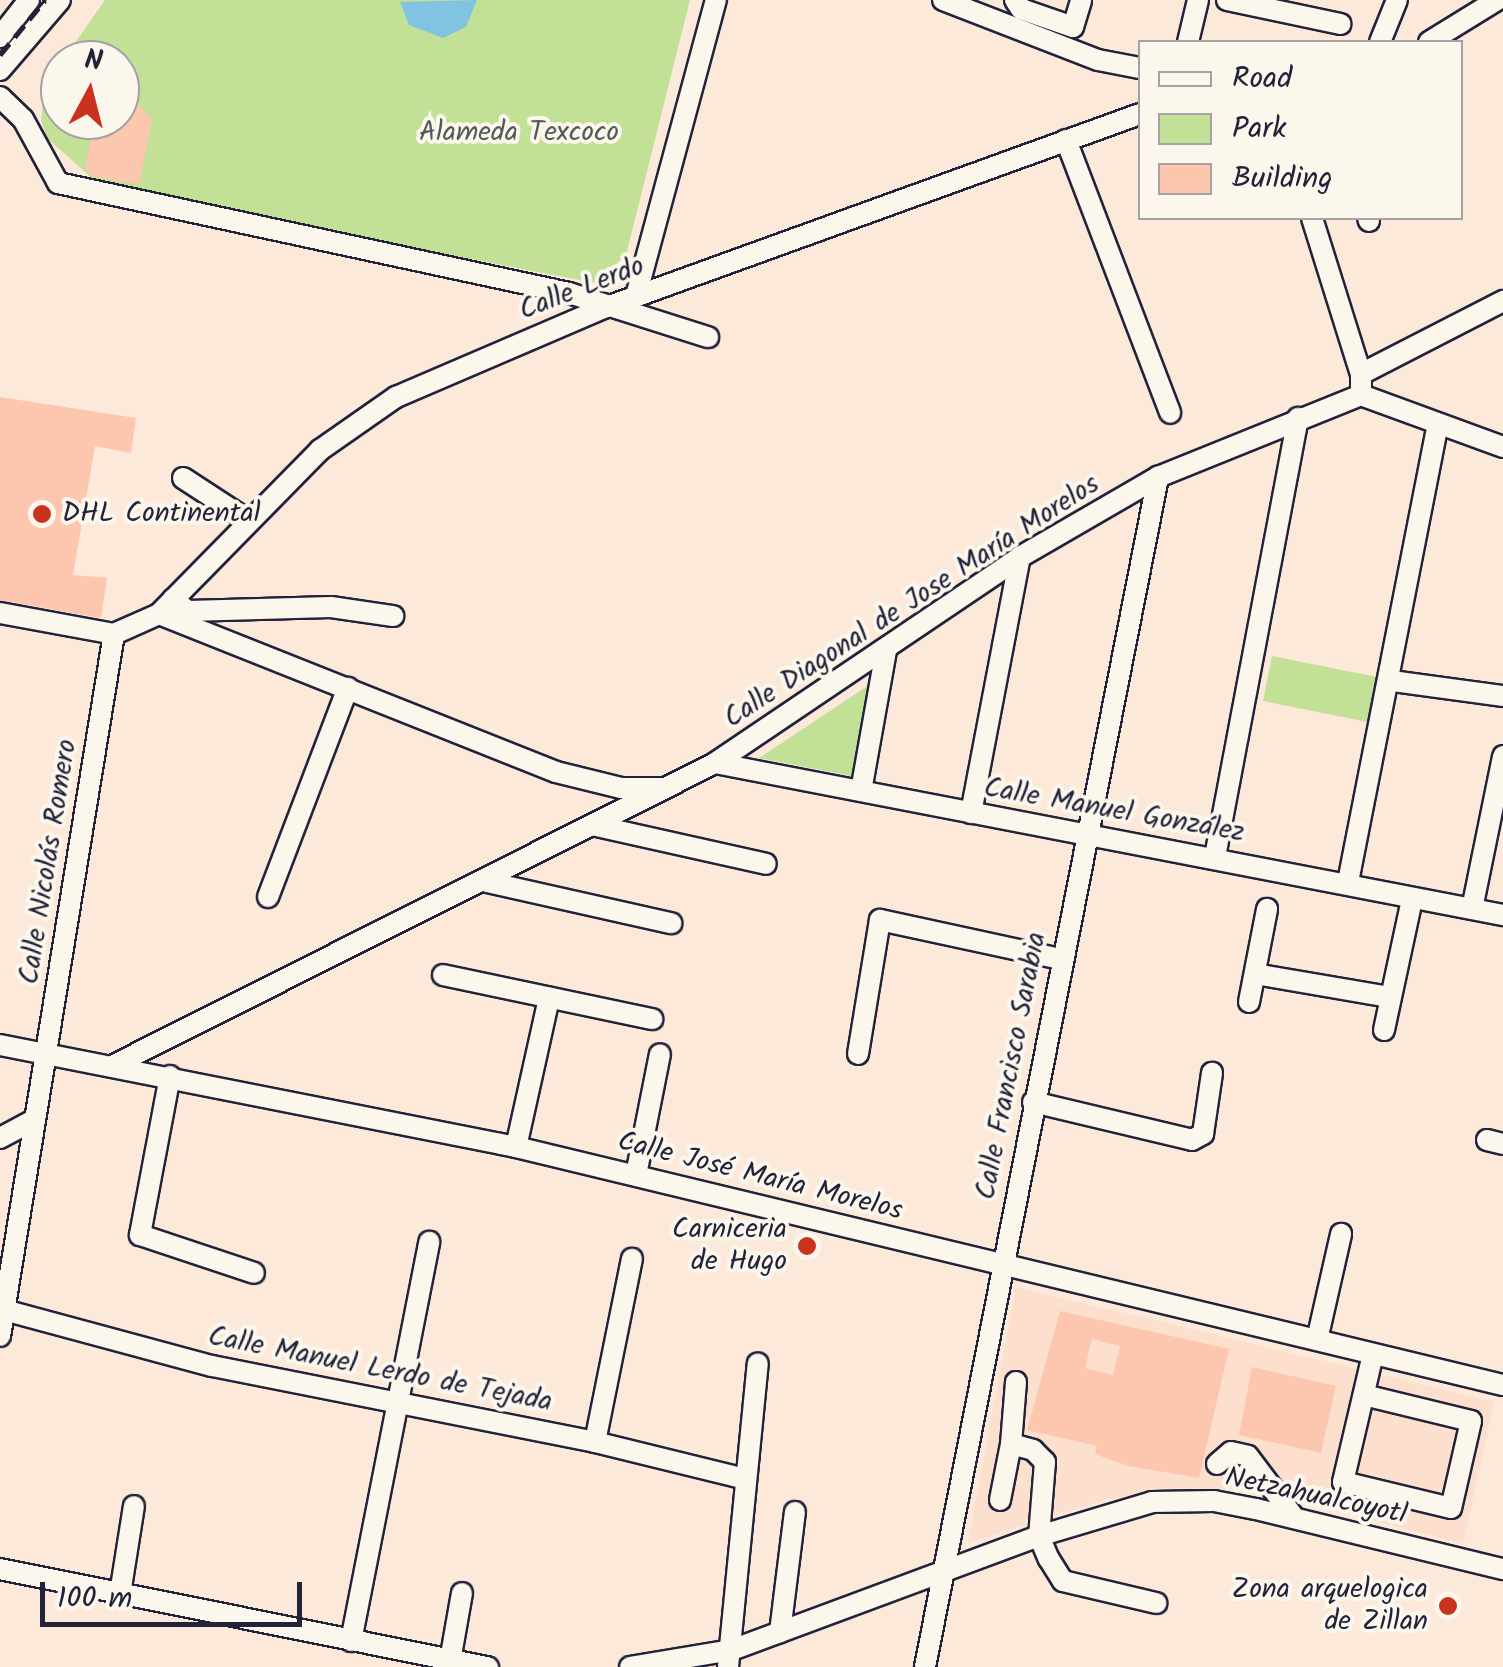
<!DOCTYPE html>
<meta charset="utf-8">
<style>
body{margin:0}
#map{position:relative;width:1503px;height:1667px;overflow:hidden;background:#fce9da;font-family:Kalam,sans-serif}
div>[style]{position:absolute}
.built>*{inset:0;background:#fcdfcd}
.green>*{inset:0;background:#c3e097}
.water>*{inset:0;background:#80c4e1}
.building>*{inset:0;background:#fdc7af}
.roads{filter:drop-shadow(2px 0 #22223b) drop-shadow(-2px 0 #22223b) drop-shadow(0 2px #22223b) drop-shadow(0 -2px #22223b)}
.minor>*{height:20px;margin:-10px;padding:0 10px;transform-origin:10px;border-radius:10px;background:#fbf7ec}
.rail>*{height:5px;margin-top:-2.5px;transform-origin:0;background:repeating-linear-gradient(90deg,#22223b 0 15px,transparent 0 23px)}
.dots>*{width:28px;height:28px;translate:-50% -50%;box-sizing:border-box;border:5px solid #fbf7ec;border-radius:50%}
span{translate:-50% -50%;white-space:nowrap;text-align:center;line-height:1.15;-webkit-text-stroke:8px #fbf7ec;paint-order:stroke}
.park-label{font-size:28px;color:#525b57}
.street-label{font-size:28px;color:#22223b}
.poi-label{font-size:28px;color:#22223b}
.left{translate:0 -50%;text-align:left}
.right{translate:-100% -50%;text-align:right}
.legend{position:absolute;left:1138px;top:40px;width:325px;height:180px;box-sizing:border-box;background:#fbf7ec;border:2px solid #a4a2a5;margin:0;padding:12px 18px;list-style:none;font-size:30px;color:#22223b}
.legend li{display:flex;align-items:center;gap:20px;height:50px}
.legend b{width:50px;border:2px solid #a4a2a5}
.north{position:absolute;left:40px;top:40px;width:100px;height:100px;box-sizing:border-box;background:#fbf7ec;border:2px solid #a4a2a5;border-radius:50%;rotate:7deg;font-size:28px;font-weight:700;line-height:40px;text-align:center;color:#22223b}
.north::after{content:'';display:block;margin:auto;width:35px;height:45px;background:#c8321e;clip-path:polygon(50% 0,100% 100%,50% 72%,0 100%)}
.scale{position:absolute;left:40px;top:1582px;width:262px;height:45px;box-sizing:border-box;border:5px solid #22223b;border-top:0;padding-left:12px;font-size:30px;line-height:35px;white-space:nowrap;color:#22223b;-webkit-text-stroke:8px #fbf7ec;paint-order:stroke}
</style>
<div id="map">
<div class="built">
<i style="clip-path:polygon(1016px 1287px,1494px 1402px,1463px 1544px,1292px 1499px,1240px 1489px,1169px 1488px,1104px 1500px,968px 1543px)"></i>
</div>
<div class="green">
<i style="clip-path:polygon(105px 0,690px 0,626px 255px,595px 283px,103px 188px,47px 138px,41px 120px,44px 95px,60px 66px,60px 120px,120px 120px,120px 60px,63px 60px)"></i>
<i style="clip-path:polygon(1272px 656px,1382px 678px,1373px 723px,1263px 701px)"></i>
<i style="clip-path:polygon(872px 683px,857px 777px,759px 758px)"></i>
</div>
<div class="water">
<i style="clip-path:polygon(477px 0,466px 27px,443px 38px,409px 25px,400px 2px)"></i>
</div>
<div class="building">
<i style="clip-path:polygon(139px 105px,152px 120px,139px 184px,94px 177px,85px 168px,95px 120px,120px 120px)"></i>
<i style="clip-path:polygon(0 397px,136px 418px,131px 453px,95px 446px,73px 575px,107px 578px,101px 618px,0 600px)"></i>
<i style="clip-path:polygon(evenodd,1060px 1311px,1229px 1349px,1199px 1478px,1128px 1466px,1095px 1454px,1097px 1446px,1027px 1430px,1060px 1311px,1092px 1339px,1120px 1346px,1113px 1375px,1085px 1368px,1092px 1339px)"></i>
<i style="clip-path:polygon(1252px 1367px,1336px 1386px,1321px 1453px,1239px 1435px)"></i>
</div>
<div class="roads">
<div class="minor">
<i style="left:943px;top:0;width:166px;rotate:21.2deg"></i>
<i style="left:1098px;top:60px;width:43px;rotate:10.8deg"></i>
<i style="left:1015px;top:0;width:11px;rotate:56deg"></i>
<i style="left:1021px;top:9px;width:55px;rotate:19.1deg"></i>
<i style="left:1073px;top:27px;width:28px;rotate:-73deg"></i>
<i style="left:1227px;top:0;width:116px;rotate:11.9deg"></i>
<i style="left:0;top:37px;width:47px;rotate:-51.9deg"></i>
<i style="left:1188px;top:42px;width:43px;rotate:-76.6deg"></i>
<i style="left:1380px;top:42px;width:45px;rotate:-68deg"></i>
<i style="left:1429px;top:42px;width:80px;rotate:-31.7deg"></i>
<i style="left:0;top:70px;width:92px;rotate:-49.4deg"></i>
<i style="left:0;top:97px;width:32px;rotate:44deg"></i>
<i style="left:23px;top:119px;width:73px;rotate:61.3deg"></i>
<i style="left:58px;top:183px;width:523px;rotate:12.15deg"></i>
<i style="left:569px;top:293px;width:146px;rotate:17.6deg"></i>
<i style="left:1066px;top:140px;width:292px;rotate:69.1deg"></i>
<i style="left:1312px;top:218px;width:164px;rotate:72.6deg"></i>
<i style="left:1361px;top:374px;width:21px;rotate:90deg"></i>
<i style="left:1368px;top:218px;width:3px;rotate:72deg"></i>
<i style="left:636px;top:296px;width:307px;rotate:-74.9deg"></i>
<i style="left:1361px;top:374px;width:160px;rotate:-27.2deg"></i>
<i style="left:1361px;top:395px;width:151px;rotate:20.1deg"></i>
<i style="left:183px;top:478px;width:79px;rotate:33.1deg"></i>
<i style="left:173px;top:599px;width:19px;rotate:39deg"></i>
<i style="left:188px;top:611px;width:143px;rotate:-1.6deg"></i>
<i style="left:331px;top:607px;width:63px;rotate:8.3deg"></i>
<i style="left:0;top:613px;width:116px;rotate:10.4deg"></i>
<i style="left:159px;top:614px;width:427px;rotate:21.7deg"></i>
<i style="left:556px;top:772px;width:67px;rotate:13.8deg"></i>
<i style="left:621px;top:788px;width:40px"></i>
<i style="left:114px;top:634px;width:49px;rotate:-24deg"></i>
<i style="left:159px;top:614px;width:230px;rotate:-45.5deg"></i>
<i style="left:320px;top:450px;width:93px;rotate:-34.9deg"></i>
<i style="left:396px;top:397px;width:226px;rotate:-23.2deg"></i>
<i style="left:604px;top:308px;width:570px;rotate:-19.9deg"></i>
<i style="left:1392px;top:681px;width:112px;rotate:7.7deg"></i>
<i style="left:715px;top:763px;width:803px;rotate:10.92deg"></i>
<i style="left:861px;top:791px;width:143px;rotate:-79.9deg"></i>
<i style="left:971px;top:813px;width:261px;rotate:-79.2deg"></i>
<i style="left:592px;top:825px;width:178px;rotate:12.6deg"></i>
<i style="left:1215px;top:857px;width:447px;rotate:-79.3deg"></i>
<i style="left:487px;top:882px;width:189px;rotate:12.6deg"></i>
<i style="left:1348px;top:882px;width:466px;rotate:-78.9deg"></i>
<i style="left:268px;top:897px;width:224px;rotate:-69.1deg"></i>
<i style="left:1472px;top:909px;width:156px;rotate:-78.5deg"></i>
<i style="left:1255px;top:974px;width:137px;rotate:9.7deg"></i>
<i style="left:443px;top:975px;width:214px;rotate:11.9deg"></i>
<i style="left:1249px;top:1002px;width:95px;rotate:-79deg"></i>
<i style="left:1384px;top:1030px;width:134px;rotate:-77.9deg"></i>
<i style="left:0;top:1045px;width:526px;rotate:11.18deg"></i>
<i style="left:516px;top:1147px;width:1015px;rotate:13.56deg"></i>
<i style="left:858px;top:1054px;width:136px;rotate:-80.7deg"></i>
<i style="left:880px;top:920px;width:184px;rotate:12.2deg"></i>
<i style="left:114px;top:1065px;width:673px;rotate:-26.68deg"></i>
<i style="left:715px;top:763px;width:368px;rotate:-34deg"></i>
<i style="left:1020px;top:557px;width:160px;rotate:-30.1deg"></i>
<i style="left:1158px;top:477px;width:219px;rotate:-22deg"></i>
<i style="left:170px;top:1076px;width:162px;rotate:100.7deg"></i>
<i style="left:140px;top:1235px;width:120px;rotate:18.4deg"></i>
<i style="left:1033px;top:1102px;width:163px;rotate:13.4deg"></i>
<i style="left:1192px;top:1140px;width:13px;rotate:-29deg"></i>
<i style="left:1203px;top:1134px;width:62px;rotate:-81.6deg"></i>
<i style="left:0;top:1138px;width:38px;rotate:-28deg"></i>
<i style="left:1487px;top:1140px;width:16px;rotate:14deg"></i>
<i style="left:516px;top:1147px;width:153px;rotate:-77.5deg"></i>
<i style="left:636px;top:1175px;width:123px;rotate:-78.8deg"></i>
<i style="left:4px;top:1310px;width:215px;rotate:15.1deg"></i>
<i style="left:212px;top:1366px;width:390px;rotate:11.2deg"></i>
<i style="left:595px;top:1442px;width:155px;rotate:13.8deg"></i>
<i style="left:0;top:1336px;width:711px;rotate:-80.78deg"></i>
<i style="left:1317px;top:1340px;width:109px;rotate:-77.2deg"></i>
<i style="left:1016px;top:1382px;width:62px;rotate:94.6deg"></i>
<i style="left:1011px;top:1444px;width:23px;rotate:15deg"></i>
<i style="left:1033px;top:1450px;width:17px;rotate:45deg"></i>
<i style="left:1045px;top:1462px;width:74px;rotate:94.6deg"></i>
<i style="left:1039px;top:1536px;width:25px;rotate:67deg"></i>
<i style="left:1049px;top:1559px;width:26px;rotate:58deg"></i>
<i style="left:1063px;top:1581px;width:96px;rotate:13.3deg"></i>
<i style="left:1364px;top:1395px;width:110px;rotate:13.7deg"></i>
<i style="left:1471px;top:1421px;width:89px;rotate:102.9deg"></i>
<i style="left:1451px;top:1508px;width:111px;rotate:-166.5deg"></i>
<i style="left:1343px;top:1482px;width:131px;rotate:-76.8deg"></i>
<i style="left:595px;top:1442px;width:187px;rotate:-78.6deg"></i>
<i style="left:1217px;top:1464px;width:18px;rotate:-41deg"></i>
<i style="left:1231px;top:1452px;width:17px;rotate:13deg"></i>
<i style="left:1248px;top:1456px;width:75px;rotate:53.1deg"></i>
<i style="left:1000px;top:1500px;width:57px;rotate:-78.9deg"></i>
<i style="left:0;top:1569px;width:498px;rotate:11.4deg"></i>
<i style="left:120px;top:1594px;width:89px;rotate:-81deg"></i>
<i style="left:780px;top:1632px;width:121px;rotate:-82.9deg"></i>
<i style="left:351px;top:1641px;width:407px;rotate:-78.9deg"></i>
<i style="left:450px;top:1661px;width:69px;rotate:-80deg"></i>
<i style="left:630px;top:1667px;width:103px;rotate:-9.5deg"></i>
<i style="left:732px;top:1650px;width:327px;rotate:-20.4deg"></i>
<i style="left:1039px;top:1536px;width:118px;rotate:-16.7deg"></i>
<i style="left:1152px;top:1502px;width:62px;rotate:-0.9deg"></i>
<i style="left:1214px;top:1501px;width:43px;rotate:10.8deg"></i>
<i style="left:1256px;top:1509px;width:254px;rotate:13.7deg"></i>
<i style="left:728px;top:1667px;width:305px;rotate:-84.4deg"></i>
<i style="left:925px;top:1667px;width:1213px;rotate:-78.92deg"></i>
</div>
</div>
<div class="rail">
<i style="left:0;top:55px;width:71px;rotate:-50.7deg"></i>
</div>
<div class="dots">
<i style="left:42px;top:514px;background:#c8321e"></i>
<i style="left:807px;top:1246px;background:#c8321e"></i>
<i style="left:1448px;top:1606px;background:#c8321e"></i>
</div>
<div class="park-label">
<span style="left:519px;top:133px">Alameda Texcoco</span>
</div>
<div class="street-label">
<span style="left:582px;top:289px;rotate:-21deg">Calle Lerdo</span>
<span style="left:912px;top:602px;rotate:-33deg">Calle Diagonal de Jose María Morelos</span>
<span style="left:1114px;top:811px;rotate:10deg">Calle Manuel González</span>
<span style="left:49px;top:862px;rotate:-81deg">Calle Nicolás Romero</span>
<span style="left:1012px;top:1066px;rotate:-79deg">Calle Francisco Sarabia</span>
<span style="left:760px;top:1177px;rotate:14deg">Calle José María Morelos</span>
<span style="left:380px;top:1370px;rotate:11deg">Calle Manuel Lerdo de Tejada</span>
<span style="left:1316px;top:1497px;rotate:12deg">Netzahualcoyotl</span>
</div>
<div class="poi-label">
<span class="left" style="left:62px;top:514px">DHL Continental</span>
<span class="right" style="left:787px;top:1246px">Carniceria<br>de Hugo</span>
<span class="right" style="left:1428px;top:1606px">Zona arquelogica<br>de Zillan</span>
</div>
<ul class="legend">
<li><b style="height:12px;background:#fbf7ec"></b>Road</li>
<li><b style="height:28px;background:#c3e097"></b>Park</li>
<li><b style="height:28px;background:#fdc7af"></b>Building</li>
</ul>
<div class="north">N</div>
<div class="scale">100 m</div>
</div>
